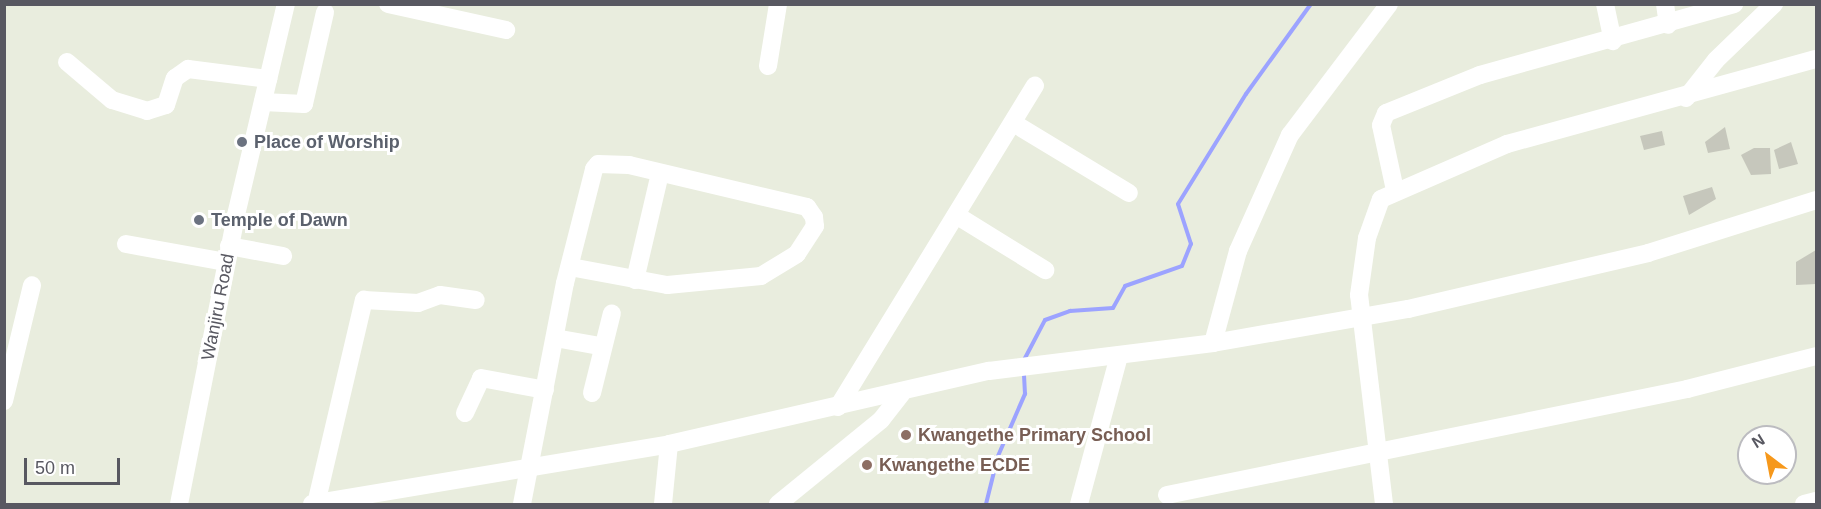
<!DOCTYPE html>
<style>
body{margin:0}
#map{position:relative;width:1821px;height:509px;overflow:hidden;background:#e9edde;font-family:Helvetica,sans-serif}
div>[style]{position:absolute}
.stream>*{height:4px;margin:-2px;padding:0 2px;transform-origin:2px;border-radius:2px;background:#9ca3ff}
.building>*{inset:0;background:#c6c7bc}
.minor>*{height:18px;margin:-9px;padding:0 9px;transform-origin:9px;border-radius:9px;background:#fff}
.dots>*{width:16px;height:16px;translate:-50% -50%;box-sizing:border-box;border:3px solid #fff;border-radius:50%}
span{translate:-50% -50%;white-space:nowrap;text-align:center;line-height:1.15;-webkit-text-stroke:6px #fff;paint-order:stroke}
.worship-label{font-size:18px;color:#5b616d;font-weight:700}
.left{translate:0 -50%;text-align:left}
.street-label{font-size:18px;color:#585861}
.education-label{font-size:18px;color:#785e54;font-weight:700}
.frame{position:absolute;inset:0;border:6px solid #585861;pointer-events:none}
.north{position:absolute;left:1737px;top:425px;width:60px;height:60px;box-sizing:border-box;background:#fff;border:2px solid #bcbcc0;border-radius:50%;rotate:328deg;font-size:16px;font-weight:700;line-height:24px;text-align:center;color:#585861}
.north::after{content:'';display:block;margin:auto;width:21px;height:27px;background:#f6981b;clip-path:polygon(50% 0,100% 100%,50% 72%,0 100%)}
.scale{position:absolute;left:24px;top:458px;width:96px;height:27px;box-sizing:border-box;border:3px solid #585861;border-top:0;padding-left:8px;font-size:18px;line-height:21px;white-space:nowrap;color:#585861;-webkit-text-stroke:4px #fff;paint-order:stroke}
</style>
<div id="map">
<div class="stream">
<i style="left:1024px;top:360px;width:45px;rotate:-62.3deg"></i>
<i style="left:1045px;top:320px;width:27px;rotate:-20deg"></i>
<i style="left:1070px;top:311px;width:43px;rotate:-4deg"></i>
<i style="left:1113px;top:308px;width:25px;rotate:-61deg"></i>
<i style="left:1125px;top:286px;width:60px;rotate:-19.3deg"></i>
<i style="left:1182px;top:266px;width:24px;rotate:-68deg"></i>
<i style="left:1191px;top:244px;width:42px;rotate:-108deg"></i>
<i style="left:1178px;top:204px;width:129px;rotate:-58.3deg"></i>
<i style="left:1246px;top:94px;width:111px;rotate:-54.2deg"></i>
<i style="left:986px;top:504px;width:49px;rotate:-76deg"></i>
<i style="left:998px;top:456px;width:68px;rotate:-66.5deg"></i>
<i style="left:1025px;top:394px;width:21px;rotate:-93deg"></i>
</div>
<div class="building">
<i style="clip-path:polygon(1725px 127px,1730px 149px,1708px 153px,1705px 142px)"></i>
<i style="clip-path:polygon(1662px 131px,1665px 145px,1644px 150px,1640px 136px)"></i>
<i style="clip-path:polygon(1791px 142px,1798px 164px,1779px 169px,1774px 150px)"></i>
<i style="clip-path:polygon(1754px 148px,1770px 148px,1771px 174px,1751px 175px,1741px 155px)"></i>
<i style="clip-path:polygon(1712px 187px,1716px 199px,1689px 215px,1683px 196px)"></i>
<i style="clip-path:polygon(1816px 250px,1816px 284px,1796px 285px,1796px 262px)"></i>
</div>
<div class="minor">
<i style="left:388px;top:4px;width:121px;rotate:12.4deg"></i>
<i style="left:1605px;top:4px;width:38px;rotate:78deg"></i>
<i style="left:1665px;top:4px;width:21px;rotate:82deg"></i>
<i style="left:67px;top:62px;width:59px;rotate:40.2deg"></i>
<i style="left:112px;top:100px;width:37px;rotate:17deg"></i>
<i style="left:147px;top:111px;width:20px;rotate:-18deg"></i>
<i style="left:166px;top:105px;width:28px;rotate:-72deg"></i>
<i style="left:175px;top:78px;width:16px;rotate:-35deg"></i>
<i style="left:188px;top:69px;width:81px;rotate:7.1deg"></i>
<i style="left:768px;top:66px;width:63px;rotate:-80.8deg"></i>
<i style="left:1686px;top:98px;width:48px;rotate:-51.7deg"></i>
<i style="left:1716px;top:60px;width:81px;rotate:-44deg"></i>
<i style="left:263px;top:102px;width:41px;rotate:2.8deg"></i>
<i style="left:304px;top:104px;width:94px;rotate:-77.1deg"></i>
<i style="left:1015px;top:124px;width:133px;rotate:31.2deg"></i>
<i style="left:1395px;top:190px;width:66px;rotate:-102.2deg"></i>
<i style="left:1381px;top:125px;width:13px;rotate:-67deg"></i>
<i style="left:1386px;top:113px;width:101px;rotate:-22deg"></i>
<i style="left:1480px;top:75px;width:264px;rotate:-15.6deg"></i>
<i style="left:956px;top:215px;width:105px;rotate:31.7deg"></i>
<i style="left:126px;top:244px;width:102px;rotate:10.2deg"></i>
<i style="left:229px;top:246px;width:55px;rotate:10.5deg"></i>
<i style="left:635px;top:280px;width:110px;rotate:-76.8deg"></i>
<i style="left:555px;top:338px;width:46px;rotate:10.1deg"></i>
<i style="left:1213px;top:343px;width:95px;rotate:-74.8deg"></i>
<i style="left:1238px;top:251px;width:127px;rotate:-65.9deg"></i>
<i style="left:1290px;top:135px;width:164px;rotate:-52.9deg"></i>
<i style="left:592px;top:393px;width:82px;rotate:-76deg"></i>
<i style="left:4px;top:401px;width:119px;rotate:-76.4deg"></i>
<i style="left:838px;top:407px;width:377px;rotate:-58.5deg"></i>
<i style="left:465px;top:413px;width:38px;rotate:-65deg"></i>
<i style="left:481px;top:378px;width:65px;rotate:10.6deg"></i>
<i style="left:1167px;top:495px;width:531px;rotate:-11.52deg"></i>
<i style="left:1687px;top:389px;width:133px;rotate:-14.3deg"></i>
<i style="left:179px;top:504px;width:295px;rotate:-78.8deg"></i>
<i style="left:236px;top:215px;width:217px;rotate:-76.7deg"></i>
<i style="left:312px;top:504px;width:362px;rotate:-9.5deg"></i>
<i style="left:669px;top:444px;width:328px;rotate:-12.9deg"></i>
<i style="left:989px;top:371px;width:226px;rotate:-7.1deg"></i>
<i style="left:1213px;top:343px;width:198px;rotate:-9.9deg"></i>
<i style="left:1408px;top:309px;width:246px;rotate:-13.1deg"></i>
<i style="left:1648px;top:253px;width:176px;rotate:-17.5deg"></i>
<i style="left:316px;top:504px;width:210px;rotate:-76.8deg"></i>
<i style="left:364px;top:300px;width:54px;rotate:3.2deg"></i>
<i style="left:418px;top:303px;width:23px;rotate:-20deg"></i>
<i style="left:440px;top:295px;width:36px;rotate:8deg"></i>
<i style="left:522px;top:504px;width:225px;rotate:-79deg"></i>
<i style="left:565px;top:283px;width:118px;rotate:-75.7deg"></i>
<i style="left:594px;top:169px;width:6px;rotate:-51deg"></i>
<i style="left:598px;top:164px;width:31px;rotate:2deg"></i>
<i style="left:629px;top:165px;width:183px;rotate:13.3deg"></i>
<i style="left:807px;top:207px;width:12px;rotate:55deg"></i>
<i style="left:814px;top:217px;width:9px;rotate:84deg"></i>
<i style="left:815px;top:226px;width:33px;rotate:123deg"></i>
<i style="left:797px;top:254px;width:42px;rotate:148.6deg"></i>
<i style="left:761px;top:276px;width:94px;rotate:174.5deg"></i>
<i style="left:667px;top:285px;width:99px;rotate:-169.5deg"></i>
<i style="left:663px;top:504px;width:60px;rotate:-84.3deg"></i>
<i style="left:778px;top:504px;width:133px;rotate:-39.2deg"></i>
<i style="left:881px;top:420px;width:33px;rotate:-52deg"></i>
<i style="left:1079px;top:504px;width:153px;rotate:-74.9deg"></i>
<i style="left:1384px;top:504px;width:210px;rotate:-96.8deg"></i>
<i style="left:1359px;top:295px;width:58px;rotate:-82deg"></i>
<i style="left:1367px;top:238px;width:41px;rotate:-70.3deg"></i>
<i style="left:1381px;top:199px;width:137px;rotate:-23.6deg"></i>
<i style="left:1507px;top:144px;width:320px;rotate:-15.4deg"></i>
<i style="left:1804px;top:504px;width:12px;rotate:-14deg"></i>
</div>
<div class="dots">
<i style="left:242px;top:142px;background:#6b7280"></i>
<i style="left:199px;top:220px;background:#6b7280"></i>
<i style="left:906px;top:435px;background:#8d6e63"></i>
<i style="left:867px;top:465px;background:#8d6e63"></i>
</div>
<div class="worship-label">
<span class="left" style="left:254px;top:142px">Place of Worship</span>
<span class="left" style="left:211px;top:220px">Temple of Dawn</span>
</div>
<div class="street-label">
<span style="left:218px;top:307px;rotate:-79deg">Wanjiru Road</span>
</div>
<div class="education-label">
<span class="left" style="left:918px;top:435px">Kwangethe Primary School</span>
<span class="left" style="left:879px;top:465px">Kwangethe ECDE</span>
</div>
<div class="frame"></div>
<div class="north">N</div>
<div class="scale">50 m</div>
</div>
